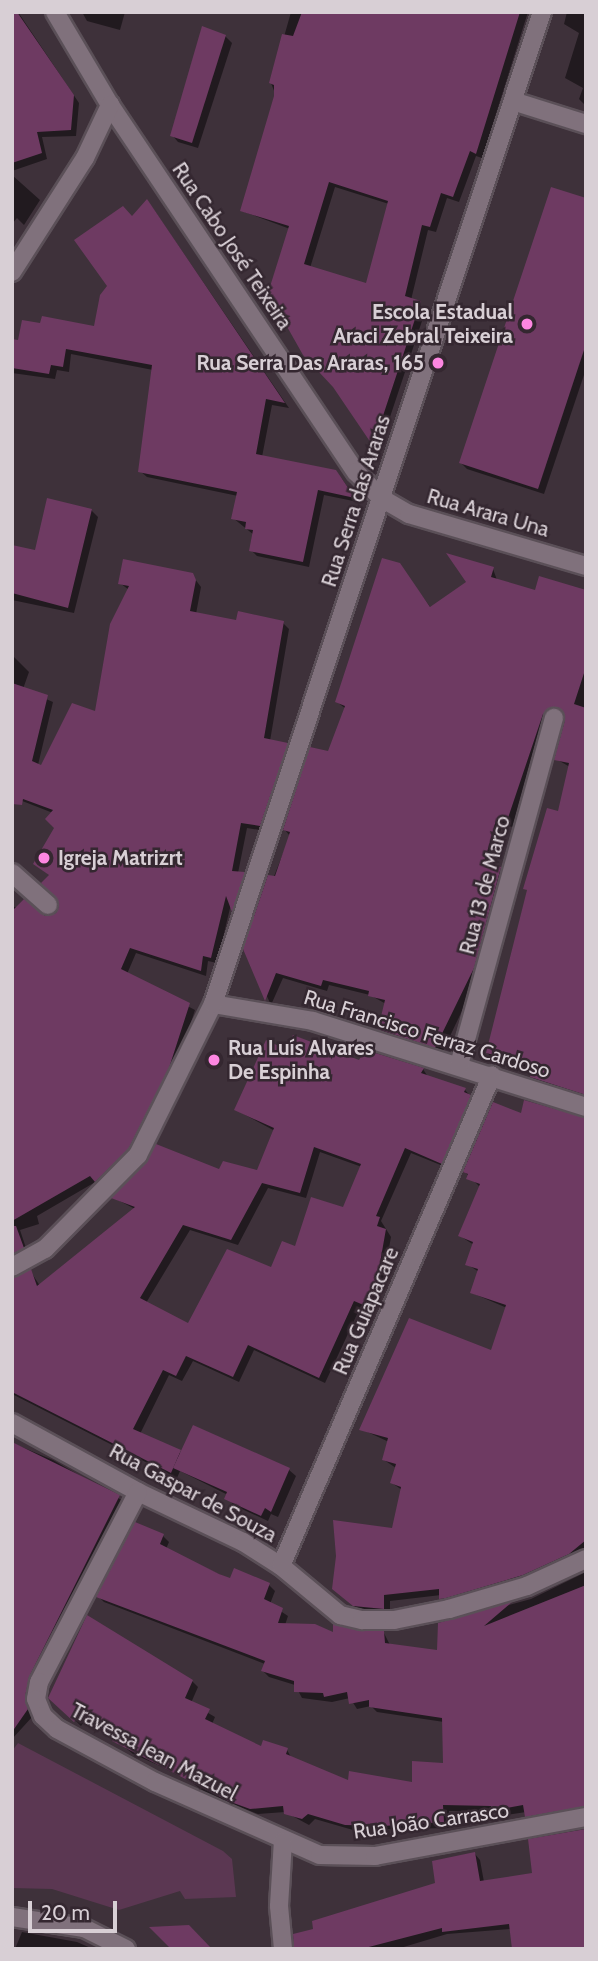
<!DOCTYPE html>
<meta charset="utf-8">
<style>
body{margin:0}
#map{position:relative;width:598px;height:1961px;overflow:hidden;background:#3e313a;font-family:Cabin,sans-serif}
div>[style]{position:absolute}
.green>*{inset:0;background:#5b3752}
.shadow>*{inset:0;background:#0007}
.building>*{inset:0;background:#6e3a62}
.roads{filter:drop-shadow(2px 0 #5b5058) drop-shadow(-2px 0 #5b5058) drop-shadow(0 2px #5b5058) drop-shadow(0 -2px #5b5058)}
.minor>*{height:18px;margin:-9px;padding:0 9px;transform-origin:9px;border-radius:9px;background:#80717c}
.dots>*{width:19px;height:19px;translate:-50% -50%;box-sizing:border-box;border:4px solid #342730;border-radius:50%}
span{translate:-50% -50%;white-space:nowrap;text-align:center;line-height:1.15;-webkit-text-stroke:5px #342730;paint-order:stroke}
.street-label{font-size:21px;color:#d8cfd5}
.poi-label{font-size:21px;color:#d8cfd5;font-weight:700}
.right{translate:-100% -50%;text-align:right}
.left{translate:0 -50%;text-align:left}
.frame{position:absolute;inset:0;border:14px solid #d8cfd5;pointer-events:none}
.scale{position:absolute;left:28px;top:1901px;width:89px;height:32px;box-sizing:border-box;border:4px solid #d8cfd5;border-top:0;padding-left:9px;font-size:21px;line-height:24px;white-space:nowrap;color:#d8cfd5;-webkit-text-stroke:5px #342730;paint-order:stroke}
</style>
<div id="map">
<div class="green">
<i style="clip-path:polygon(18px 1743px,223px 1851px,232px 1859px,236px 1897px,185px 1899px,180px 1891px,119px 1910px,52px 1889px,12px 1888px,12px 1751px)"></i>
</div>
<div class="shadow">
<i style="clip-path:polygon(12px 12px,18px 12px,79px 103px,76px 136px,42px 137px,47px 159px,12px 171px)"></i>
<i style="clip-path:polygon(82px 12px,125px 12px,120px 30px,87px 21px)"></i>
<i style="clip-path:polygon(evenodd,291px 12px,528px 12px,482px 158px,476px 156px,459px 202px,447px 198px,436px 232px,428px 230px,411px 300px,426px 309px,379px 450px,334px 385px,290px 229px,242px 211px,276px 96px,271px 83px,291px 12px,335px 187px,389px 204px,367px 286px,310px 268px,335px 187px)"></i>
<i style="clip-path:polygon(567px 12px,586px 12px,586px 106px,579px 99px,583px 88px,565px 78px,579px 33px,564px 24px)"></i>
<i style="clip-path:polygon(225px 36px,232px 43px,198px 148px,178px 142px,172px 135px)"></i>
<i style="clip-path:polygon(12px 175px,40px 200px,24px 225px,17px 218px,12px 224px)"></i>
<i style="clip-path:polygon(586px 200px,586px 369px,544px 494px,467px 469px,461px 463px)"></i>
<i style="clip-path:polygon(152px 207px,289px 408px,272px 405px,262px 457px,342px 479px,358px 502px,324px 495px,309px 567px,257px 556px,251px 550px,254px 535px,233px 518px,238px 496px,147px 477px,140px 471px,153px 370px,71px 354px,69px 372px,57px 370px,55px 379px,12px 373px,12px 341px,95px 328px,132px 218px)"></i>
<i style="clip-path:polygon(91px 510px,98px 517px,74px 613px,12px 600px,12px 547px,36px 553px)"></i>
<i style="clip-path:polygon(399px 565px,431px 608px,493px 569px,497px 580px,536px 592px,586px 592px,586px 1098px,538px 1083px,532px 1077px,534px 1069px,494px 1059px,487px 1053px,529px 892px,525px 888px,560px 813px,570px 767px,556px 759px,565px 715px,551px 716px,538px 760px,533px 759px,513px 827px,502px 825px,491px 866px,507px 875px,479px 975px,442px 1053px,386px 1035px,380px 1029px,386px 1004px,370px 995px,329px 985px,327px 991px,283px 978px,271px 1005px,245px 949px,290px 836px,285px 830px,329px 753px,346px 709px,337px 702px)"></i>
<i style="clip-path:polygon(192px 575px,201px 587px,196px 614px,237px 622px,283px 623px,289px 629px,270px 741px,293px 750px,266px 831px,247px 828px,238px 873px,250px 880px,238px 916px,231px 904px,217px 963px,208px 961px,206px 976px,136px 953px,127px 974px,195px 1010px,174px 1074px,134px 1154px,102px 1186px,97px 1181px,37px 1216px,39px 1224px,20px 1230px,28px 1254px,12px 1261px,12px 906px,46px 918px,61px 909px,51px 876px,35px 864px,56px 828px,53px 813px,12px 797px,12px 655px,29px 672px,23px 689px,53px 702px,38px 765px,42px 767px,96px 713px,129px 590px,120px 583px)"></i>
<i style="clip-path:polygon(evenodd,286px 1051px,423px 1069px,428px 1077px,465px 1090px,476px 1102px,448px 1168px,411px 1153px,381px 1221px,391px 1237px,382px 1287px,373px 1311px,361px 1306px,325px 1383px,254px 1350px,239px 1382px,193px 1361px,182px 1381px,169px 1375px,140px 1434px,182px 1454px,289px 1470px,296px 1476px,278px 1517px,271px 1514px,268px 1521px,233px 1505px,228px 1495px,180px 1471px,177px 1478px,12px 1394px,12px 1296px,31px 1272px,40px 1286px,135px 1209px,114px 1198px,220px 1171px,259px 1172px,275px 1131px,236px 1110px,286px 1051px,320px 1152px,362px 1167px,344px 1210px,272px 1270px,189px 1326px,146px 1303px,190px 1230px,238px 1245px,268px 1188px,306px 1198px,320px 1152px)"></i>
<i style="clip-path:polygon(522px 1115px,586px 1119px,586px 1555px,530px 1581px,447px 1605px,441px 1595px,390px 1601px,390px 1614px,361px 1612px,341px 1595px,394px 1530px,402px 1490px,392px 1483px,396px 1468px,384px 1460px,389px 1442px,361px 1429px,492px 1352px,507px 1308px,472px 1293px,479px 1272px,467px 1264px,474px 1245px,460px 1236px,480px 1187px,465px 1172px)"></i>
<i style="clip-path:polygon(12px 1443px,53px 1460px,125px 1502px,34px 1683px,33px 1716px,12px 1739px)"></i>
<i style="clip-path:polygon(163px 1536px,169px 1542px,166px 1549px,231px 1580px,269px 1585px,275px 1591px,270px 1604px,288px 1616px,285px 1625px,335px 1635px,384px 1633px,390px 1645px,438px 1652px,440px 1624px,531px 1599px,586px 1572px,586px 1795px,557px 1806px,559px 1817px,532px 1822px,526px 1812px,499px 1816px,494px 1811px,449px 1811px,449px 1828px,353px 1830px,315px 1819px,309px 1825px,285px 1812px,258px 1814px,207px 1794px,185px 1777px,133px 1754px,88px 1717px,81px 1726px,50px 1697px,192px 1681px,198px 1687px,191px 1703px,215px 1717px,212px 1724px,262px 1748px,287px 1750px,292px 1759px,349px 1783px,414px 1784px,445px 1765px,444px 1722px,377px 1712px,371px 1706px,357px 1709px,350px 1698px,332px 1702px,302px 1698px,295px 1685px,269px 1677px,263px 1671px,265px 1664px,104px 1602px,98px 1596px)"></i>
<i style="clip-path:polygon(475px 1854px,480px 1860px,484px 1882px,534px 1875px,511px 1929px,447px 1934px,397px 1949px,313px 1949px,437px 1885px)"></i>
<i style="clip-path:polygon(22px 1932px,77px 1942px,93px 1949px,15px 1949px)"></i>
</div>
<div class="building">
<i style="clip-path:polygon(12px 12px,17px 12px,74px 95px,71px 130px,37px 132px,42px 153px,12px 163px)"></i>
<i style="clip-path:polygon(evenodd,302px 12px,520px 12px,476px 154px,470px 151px,453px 197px,441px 193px,430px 227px,422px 225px,405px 296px,421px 301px,373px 446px,333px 387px,303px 355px,268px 293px,289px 226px,240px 211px,274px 96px,274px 85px,269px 83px,282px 34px,293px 36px,302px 12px,329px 182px,388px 201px,366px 283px,304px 264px,329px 182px)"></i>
<i style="clip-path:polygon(202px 26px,226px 35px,192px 143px,170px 136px)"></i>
<i style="clip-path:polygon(551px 187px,586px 198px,586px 344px,538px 489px,459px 463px)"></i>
<i style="clip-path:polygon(147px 199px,285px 403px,266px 399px,256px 454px,336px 470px,355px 498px,318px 490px,303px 562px,249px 551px,253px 530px,245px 529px,246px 522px,231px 519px,237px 492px,138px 472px,152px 365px,66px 349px,63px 367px,51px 365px,49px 374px,12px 368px,12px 339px,18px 340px,22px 320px,40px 323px,42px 316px,94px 326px,100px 295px,107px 286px,74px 240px,123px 206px,132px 216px)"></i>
<i style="clip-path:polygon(47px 498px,92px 509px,68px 608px,12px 593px,12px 545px,35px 550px)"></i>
<i style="clip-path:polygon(446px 553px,494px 567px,491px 577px,535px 590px,539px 576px,586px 590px,586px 667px,574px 704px,586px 708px,586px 1095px,530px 1077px,533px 1065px,486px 1053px,527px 890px,523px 889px,547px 808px,558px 811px,569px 763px,554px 760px,565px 720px,558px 707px,543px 714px,507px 821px,496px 820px,484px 863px,501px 867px,474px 968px,435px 1048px,378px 1029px,385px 1000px,368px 996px,369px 991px,323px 980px,321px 986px,276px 973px,265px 1001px,243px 949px,268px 875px,275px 876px,290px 832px,283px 830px,310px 747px,328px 751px,345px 706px,335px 702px,382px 558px,400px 563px,430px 607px,466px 582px)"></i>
<i style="clip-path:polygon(123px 559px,193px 573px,196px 580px,190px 611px,236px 620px,238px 611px,284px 621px,264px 738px,288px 743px,260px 826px,241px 823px,232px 871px,245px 872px,232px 912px,226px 896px,211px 958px,203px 956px,201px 971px,130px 948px,121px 969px,190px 1003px,169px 1068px,129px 1148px,95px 1182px,90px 1176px,12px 1221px,12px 911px,24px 899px,45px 916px,56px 913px,59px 907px,41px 883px,49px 875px,33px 864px,54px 828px,45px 819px,53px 810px,23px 799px,22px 805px,12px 804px,12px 683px,48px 695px,32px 761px,41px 765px,72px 703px,95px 711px,110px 624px,129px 586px,118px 584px)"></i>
<i style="clip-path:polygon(evenodd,293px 1035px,359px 1060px,362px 1055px,371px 1057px,372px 1052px,424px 1068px,421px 1073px,466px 1088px,464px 1092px,471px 1095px,442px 1164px,405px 1148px,376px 1216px,380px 1217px,377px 1226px,386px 1229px,377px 1280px,366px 1306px,354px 1301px,319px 1378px,248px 1345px,233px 1377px,186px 1356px,176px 1376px,163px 1370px,133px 1429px,181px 1450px,171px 1473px,12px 1392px,12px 1278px,31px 1269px,37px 1286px,135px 1207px,111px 1198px,146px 1163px,156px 1144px,219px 1169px,223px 1161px,257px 1170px,274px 1128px,234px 1110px,266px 1040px,285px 1049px,293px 1035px,314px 1147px,361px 1164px,343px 1207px,311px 1197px,295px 1246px,282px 1241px,271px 1267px,227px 1249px,188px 1323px,140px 1298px,183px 1225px,231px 1240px,262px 1183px,300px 1193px,314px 1147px)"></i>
<i style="clip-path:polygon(524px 1100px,586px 1118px,586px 1540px,569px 1554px,523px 1575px,446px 1598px,439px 1599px,439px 1589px,384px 1595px,384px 1609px,353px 1606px,332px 1589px,336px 1556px,333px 1520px,392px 1528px,401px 1487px,390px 1483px,396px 1464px,382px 1460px,388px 1438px,359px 1430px,409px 1318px,491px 1350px,506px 1305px,470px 1293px,478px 1269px,465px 1265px,473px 1242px,458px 1236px,480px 1184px,466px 1179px,468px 1174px,463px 1172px,493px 1102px,521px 1113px)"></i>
<i style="clip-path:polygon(12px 1226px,16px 1226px,24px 1248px,12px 1254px)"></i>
<i style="clip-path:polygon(193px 1425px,290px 1468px,271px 1512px,265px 1508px,261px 1516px,224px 1499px,227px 1492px,173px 1468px)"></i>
<i style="clip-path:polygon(12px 1442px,120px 1495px,29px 1677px,25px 1697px,28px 1709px,12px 1732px)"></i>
<i style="clip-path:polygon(135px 1522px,164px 1534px,160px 1544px,219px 1574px,230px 1578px,234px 1568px,270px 1583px,264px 1599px,283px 1608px,278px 1623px,315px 1624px,333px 1632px,333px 1624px,384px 1631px,385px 1643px,437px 1650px,438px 1623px,512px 1602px,484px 1626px,586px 1585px,586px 1806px,525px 1817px,523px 1805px,491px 1811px,491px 1806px,443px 1805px,444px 1822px,383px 1826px,345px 1825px,308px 1814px,302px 1819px,284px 1814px,283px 1806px,250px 1809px,228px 1801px,112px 1741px,114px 1736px,81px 1712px,74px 1722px,48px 1698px,87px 1615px,193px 1680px,185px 1698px,210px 1709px,205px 1719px,261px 1746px,263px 1740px,288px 1748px,286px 1754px,348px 1780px,349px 1771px,412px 1782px,412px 1761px,443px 1763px,442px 1718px,369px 1707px,369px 1700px,349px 1704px,347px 1692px,324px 1697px,323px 1693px,294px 1692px,294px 1681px,261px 1671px,265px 1661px,96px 1597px)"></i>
<i style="clip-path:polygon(586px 1829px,586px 1949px,512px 1949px,509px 1924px,442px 1932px,442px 1928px,361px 1949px,294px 1949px,293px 1934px,313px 1929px,312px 1921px,435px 1883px,432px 1861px,475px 1852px,480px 1881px,532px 1873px,528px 1839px)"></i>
<i style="clip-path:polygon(189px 1925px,212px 1949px,171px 1949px,149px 1927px)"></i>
</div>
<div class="roads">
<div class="minor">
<i style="left:55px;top:12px;width:108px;rotate:59.4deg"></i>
<i style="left:110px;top:105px;width:442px;rotate:56.2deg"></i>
<i style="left:356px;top:472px;width:36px;rotate:46deg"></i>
<i style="left:381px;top:498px;width:32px;rotate:30deg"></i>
<i style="left:409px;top:514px;width:184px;rotate:16.4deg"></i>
<i style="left:513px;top:101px;width:77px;rotate:17.5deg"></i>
<i style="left:12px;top:272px;width:135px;rotate:-57.4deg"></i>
<i style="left:85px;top:158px;width:59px;rotate:-64.7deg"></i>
<i style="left:12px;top:873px;width:48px;rotate:41.6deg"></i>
<i style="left:213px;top:1004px;width:101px;rotate:9.6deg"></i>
<i style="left:313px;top:1021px;width:286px;rotate:17.5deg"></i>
<i style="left:459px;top:1065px;width:360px;rotate:-74.7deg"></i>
<i style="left:12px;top:1267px;width:38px;rotate:-29deg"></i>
<i style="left:45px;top:1249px;width:132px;rotate:-45.3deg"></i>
<i style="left:138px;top:1155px;width:169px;rotate:-63.6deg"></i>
<i style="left:213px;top:1004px;width:1045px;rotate:-71.65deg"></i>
<i style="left:12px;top:1423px;width:144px;rotate:28.7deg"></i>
<i style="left:138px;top:1492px;width:116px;rotate:25.5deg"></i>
<i style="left:243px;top:1542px;width:45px;rotate:32.3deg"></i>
<i style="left:281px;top:1566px;width:77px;rotate:39.7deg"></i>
<i style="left:340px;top:1615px;width:23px;rotate:13deg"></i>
<i style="left:362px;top:1620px;width:32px"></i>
<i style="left:394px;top:1620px;width:56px;rotate:-11.3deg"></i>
<i style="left:449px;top:1609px;width:81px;rotate:-16.4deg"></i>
<i style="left:527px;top:1586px;width:65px;rotate:-24.6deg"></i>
<i style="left:138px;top:1492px;width:214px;rotate:117.5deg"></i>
<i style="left:39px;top:1682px;width:17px;rotate:100deg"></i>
<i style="left:36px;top:1699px;width:18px;rotate:68deg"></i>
<i style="left:43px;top:1716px;width:19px;rotate:43deg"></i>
<i style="left:57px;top:1729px;width:111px;rotate:28.4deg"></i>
<i style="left:155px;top:1782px;width:180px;rotate:23.9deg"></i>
<i style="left:320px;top:1855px;width:55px;rotate:1deg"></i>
<i style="left:375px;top:1856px;width:215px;rotate:-10.5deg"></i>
<i style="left:281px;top:1566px;width:534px;rotate:-66.75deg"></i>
<i style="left:12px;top:1917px;width:73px;rotate:8.7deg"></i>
<i style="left:84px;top:1928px;width:47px;rotate:26.6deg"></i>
<i style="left:283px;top:1949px;width:43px;rotate:-95.3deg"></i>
<i style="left:279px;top:1906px;width:65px;rotate:-86.5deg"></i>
</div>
</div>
<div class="dots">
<i style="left:527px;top:324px;background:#fd86e1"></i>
<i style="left:438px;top:363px;background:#fd86e1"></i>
<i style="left:44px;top:858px;background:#fd86e1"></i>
<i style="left:214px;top:1060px;background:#fd86e1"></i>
</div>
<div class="street-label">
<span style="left:232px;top:246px;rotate:56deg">Rua Cabo José Teixeira</span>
<span style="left:356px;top:501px;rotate:-72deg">Rua Serra das Araras</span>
<span style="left:488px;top:513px;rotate:16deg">Rua Arara Una</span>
<span style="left:485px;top:885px;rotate:-75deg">Rua 13 de Marco</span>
<span style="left:427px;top:1034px;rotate:17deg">Rua Francisco Ferraz Cardoso</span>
<span style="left:366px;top:1311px;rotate:-67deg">Rua Guiapacare</span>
<span style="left:193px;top:1493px;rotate:28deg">Rua Gaspar de Souza</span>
<span style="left:154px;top:1752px;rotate:28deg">Travessa Jean Mazuel</span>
<span style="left:431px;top:1821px;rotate:-8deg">Rua João Carrasco</span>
</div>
<div class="poi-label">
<span class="right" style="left:513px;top:324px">Escola Estadual<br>Araci Zebral Teixeira</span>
<span class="right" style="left:424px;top:363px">Rua Serra Das Araras, 165</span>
<span class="left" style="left:58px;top:858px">Igreja Matrizrt</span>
<span class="left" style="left:228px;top:1060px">Rua Luís Alvares<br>De Espinha</span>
</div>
<div class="frame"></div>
<div class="scale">20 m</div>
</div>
